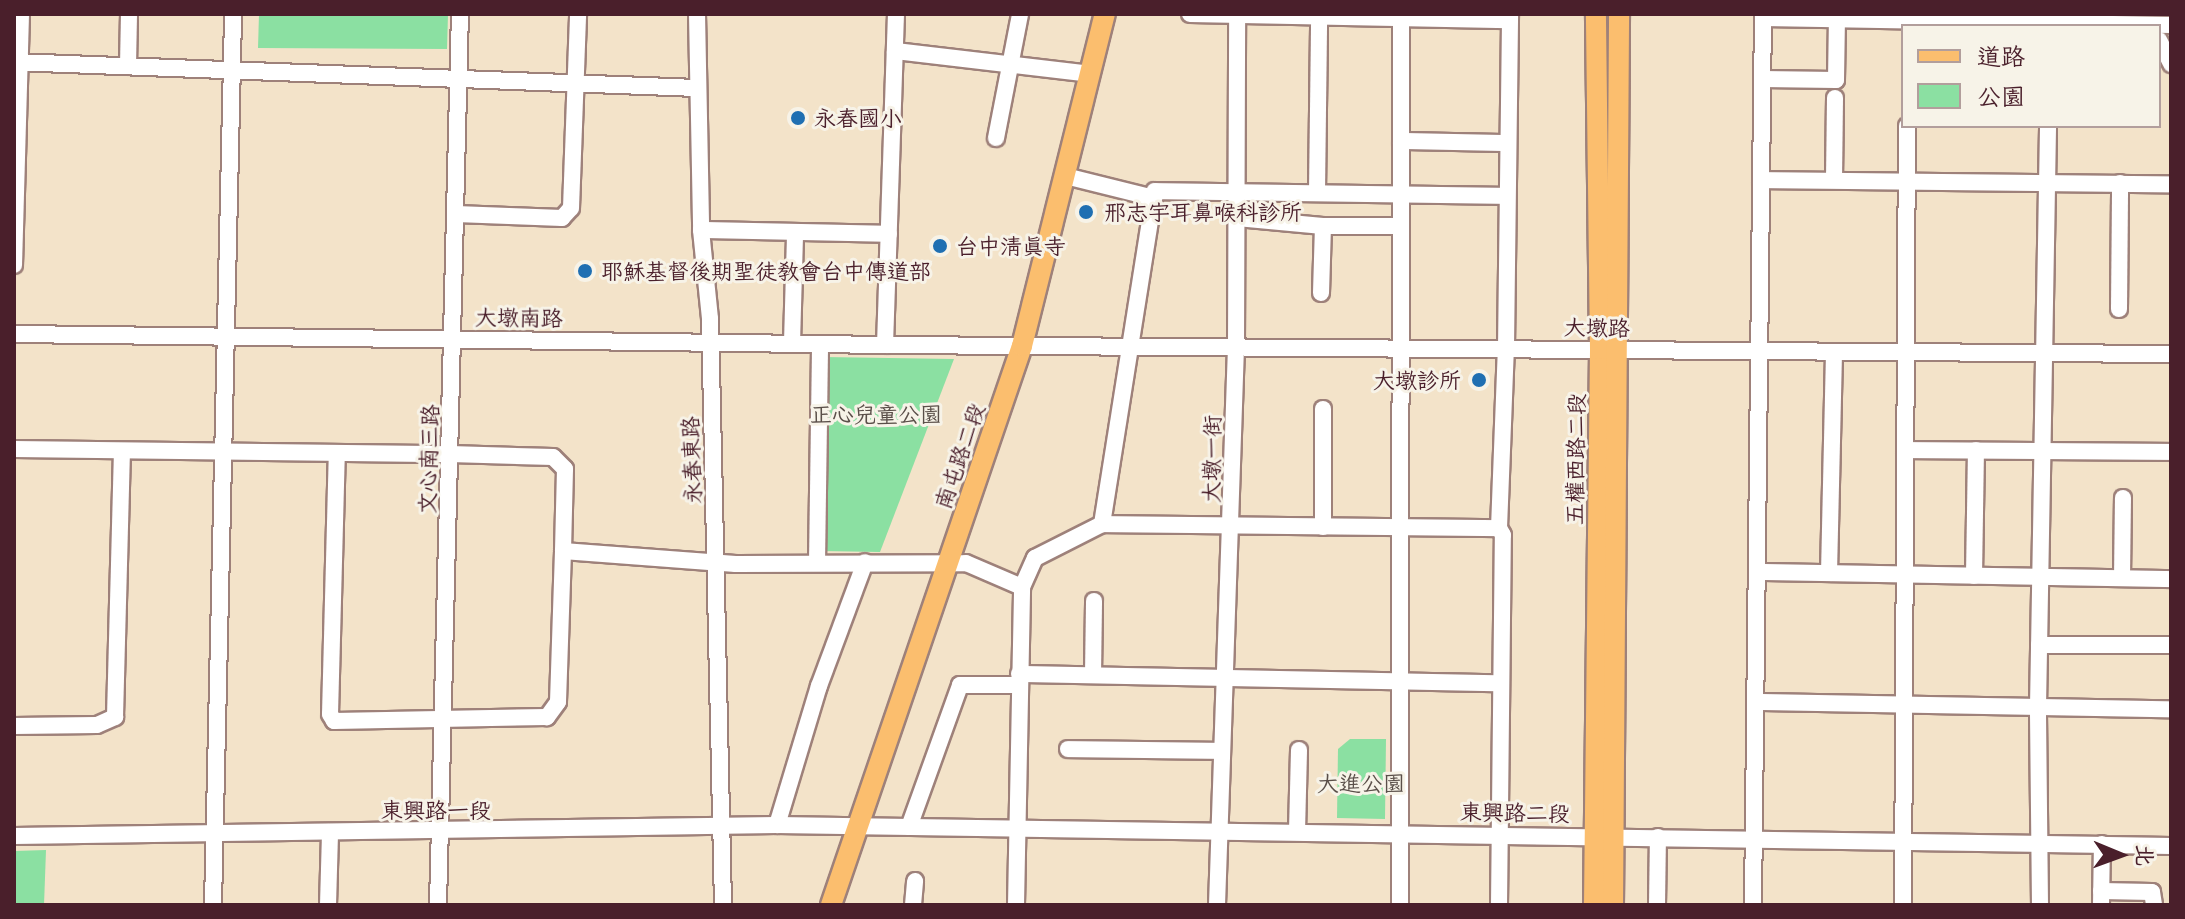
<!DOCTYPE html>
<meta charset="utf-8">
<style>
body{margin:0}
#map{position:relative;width:2185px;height:919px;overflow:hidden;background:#f3e3c9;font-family:Mali,"LXGW WenKai TC",sans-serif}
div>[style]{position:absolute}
.green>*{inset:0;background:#8be0a2}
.roads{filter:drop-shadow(2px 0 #9e817a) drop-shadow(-2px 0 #9e817a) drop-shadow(0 2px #9e817a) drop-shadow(0 -2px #9e817a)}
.minor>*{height:16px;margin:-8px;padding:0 8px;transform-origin:8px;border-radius:8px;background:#fff}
.major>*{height:20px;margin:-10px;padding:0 10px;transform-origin:10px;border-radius:10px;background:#fbbe6e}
.dots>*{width:22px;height:22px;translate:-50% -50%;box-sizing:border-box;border:4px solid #f7f3e8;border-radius:50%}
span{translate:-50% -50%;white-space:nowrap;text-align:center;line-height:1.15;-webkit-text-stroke:6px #f7f3e8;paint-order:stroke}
.poi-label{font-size:22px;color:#4a1f2b}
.left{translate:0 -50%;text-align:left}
.right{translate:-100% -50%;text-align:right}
.street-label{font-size:22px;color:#4a1f2b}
.park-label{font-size:22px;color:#5a4f49}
.frame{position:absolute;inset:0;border:16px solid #4a1f2b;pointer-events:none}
.legend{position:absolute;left:1901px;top:24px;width:260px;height:104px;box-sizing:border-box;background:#f7f3e8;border:2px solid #b29e9c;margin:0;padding:10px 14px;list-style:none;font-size:24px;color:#4a1f2b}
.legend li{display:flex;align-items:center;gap:16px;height:40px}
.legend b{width:40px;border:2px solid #b29e9c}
.north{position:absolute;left:2081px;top:815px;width:80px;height:80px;-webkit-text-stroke:6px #f7f3e8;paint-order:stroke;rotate:91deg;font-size:22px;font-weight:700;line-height:32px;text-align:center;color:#4a1f2b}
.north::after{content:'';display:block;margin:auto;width:28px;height:36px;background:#4a1f2b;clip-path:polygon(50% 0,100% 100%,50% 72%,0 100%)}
</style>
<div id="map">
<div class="green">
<i style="clip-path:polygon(259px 14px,448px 14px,447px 49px,258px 48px)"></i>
<i style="clip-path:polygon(824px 357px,954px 359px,880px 552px,821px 551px)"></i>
<i style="clip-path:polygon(1350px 739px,1386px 739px,1385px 819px,1337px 818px,1338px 749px)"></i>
<i style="clip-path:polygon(46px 850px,44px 905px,14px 905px,14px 851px)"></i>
</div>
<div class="roads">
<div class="minor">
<i style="left:697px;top:14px;width:216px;rotate:88.9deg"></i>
<i style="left:701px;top:230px;width:89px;rotate:84.2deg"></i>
<i style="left:710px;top:319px;width:586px;rotate:88.73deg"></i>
<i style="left:1190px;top:14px;width:320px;rotate:1.1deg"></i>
<i style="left:1763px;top:18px;width:408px;rotate:1deg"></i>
<i style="left:2159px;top:40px;width:27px;rotate:63deg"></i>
<i style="left:895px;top:51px;width:196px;rotate:6.7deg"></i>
<i style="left:14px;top:62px;width:684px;rotate:2.18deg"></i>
<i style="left:128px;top:66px;width:52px;rotate:-88.9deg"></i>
<i style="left:1762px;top:79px;width:74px;rotate:0.8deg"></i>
<i style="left:1836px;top:80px;width:61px;rotate:-89.1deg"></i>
<i style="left:996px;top:138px;width:126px;rotate:-79deg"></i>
<i style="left:1401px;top:141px;width:106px;rotate:1.1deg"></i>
<i style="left:1065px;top:176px;width:92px;rotate:13.9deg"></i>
<i style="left:1761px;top:180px;width:410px;rotate:0.6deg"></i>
<i style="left:1834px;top:180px;width:82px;rotate:-89.3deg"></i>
<i style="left:1317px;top:192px;width:176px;rotate:-89.3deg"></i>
<i style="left:456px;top:214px;width:106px;rotate:2.2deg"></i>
<i style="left:562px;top:218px;width:13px;rotate:-48deg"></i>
<i style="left:571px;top:208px;width:194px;rotate:-87.9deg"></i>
<i style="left:1237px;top:218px;width:86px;rotate:5.3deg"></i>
<i style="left:1323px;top:226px;width:78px"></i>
<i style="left:701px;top:230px;width:188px;rotate:1.2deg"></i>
<i style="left:14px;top:265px;width:251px;rotate:-88.4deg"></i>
<i style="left:1321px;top:293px;width:67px;rotate:-88.3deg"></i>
<i style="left:2119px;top:309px;width:126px;rotate:-89.5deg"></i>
<i style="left:14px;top:334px;width:871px;rotate:0.72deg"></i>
<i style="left:885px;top:345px;width:1286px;rotate:0.4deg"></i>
<i style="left:792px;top:343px;width:110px;rotate:-88.4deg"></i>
<i style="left:885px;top:345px;width:331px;rotate:-88.1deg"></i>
<i style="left:14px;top:449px;width:436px;rotate:0.7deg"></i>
<i style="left:450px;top:454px;width:103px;rotate:1.7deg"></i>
<i style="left:553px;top:457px;width:17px;rotate:45deg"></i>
<i style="left:565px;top:469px;width:82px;rotate:91.4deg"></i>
<i style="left:563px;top:551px;width:151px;rotate:91.9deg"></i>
<i style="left:558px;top:702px;width:19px;rotate:126deg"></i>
<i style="left:547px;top:717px;width:213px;rotate:178.9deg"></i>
<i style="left:334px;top:721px;width:8px;rotate:-120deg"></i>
<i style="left:330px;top:714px;width:261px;rotate:-88.5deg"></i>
<i style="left:1905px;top:450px;width:266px;rotate:0.4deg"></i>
<i style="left:1102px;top:524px;width:337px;rotate:-81deg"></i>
<i style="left:1155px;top:191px;width:351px;rotate:0.8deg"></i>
<i style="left:1323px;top:527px;width:118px;rotate:-90deg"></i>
<i style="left:563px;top:551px;width:173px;rotate:4.3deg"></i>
<i style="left:736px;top:564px;width:230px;rotate:-0.2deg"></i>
<i style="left:966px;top:563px;width:61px;rotate:23.2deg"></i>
<i style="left:1022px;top:587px;width:32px;rotate:-66deg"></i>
<i style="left:1035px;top:558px;width:75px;rotate:-26.9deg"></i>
<i style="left:1102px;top:524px;width:397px;rotate:0.6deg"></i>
<i style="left:817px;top:563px;width:219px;rotate:-89.2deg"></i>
<i style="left:1758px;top:572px;width:413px;rotate:1deg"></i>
<i style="left:1829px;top:573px;width:220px;rotate:-88.7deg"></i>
<i style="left:1974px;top:576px;width:126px;rotate:-89.1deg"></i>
<i style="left:2122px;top:578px;width:80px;rotate:-89.3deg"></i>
<i style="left:2039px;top:645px;width:132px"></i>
<i style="left:1019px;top:674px;width:482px;rotate:1.1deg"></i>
<i style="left:1093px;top:675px;width:74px;rotate:-89.2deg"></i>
<i style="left:1756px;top:702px;width:415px;rotate:1deg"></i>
<i style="left:14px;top:726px;width:83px;rotate:-0.7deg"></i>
<i style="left:97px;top:725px;width:20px;rotate:-24deg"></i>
<i style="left:115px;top:717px;width:266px;rotate:-88.5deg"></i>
<i style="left:1068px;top:749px;width:153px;rotate:0.7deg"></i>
<i style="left:777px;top:825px;width:145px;rotate:-73.2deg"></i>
<i style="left:819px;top:686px;width:132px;rotate:-69.6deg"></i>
<i style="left:909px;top:827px;width:151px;rotate:-70.2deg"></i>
<i style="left:960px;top:685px;width:59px"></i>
<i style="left:1297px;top:832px;width:82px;rotate:-88.6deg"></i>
<i style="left:14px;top:836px;width:763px;rotate:-0.83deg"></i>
<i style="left:777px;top:825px;width:1394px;rotate:0.86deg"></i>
<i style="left:2101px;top:891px;width:51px;rotate:1.1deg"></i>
<i style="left:2152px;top:892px;width:13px;rotate:81deg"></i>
<i style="left:213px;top:905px;width:891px;rotate:-88.71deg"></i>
<i style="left:328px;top:905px;width:73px;rotate:-88.4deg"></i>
<i style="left:438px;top:905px;width:891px;rotate:-88.59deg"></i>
<i style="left:913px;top:905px;width:24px;rotate:-85deg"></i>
<i style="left:1016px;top:905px;width:318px;rotate:-88.9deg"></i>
<i style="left:1217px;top:905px;width:559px;rotate:-88.05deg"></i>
<i style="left:1236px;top:346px;width:332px;rotate:-89.8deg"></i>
<i style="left:1400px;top:905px;width:891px;rotate:-89.94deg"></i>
<i style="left:1499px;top:905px;width:370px;rotate:-89.4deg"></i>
<i style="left:1503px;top:535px;width:8px;rotate:-120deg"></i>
<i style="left:1499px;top:528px;width:180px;rotate:-87.8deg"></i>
<i style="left:1506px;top:348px;width:334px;rotate:-89.3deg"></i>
<i style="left:1657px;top:905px;width:68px;rotate:-89.2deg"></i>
<i style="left:1753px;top:905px;width:891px;rotate:-89.36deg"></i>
<i style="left:1903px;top:905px;width:779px;rotate:-89.71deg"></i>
<i style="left:2040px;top:905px;width:198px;rotate:-90.6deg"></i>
<i style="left:2038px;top:707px;width:581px;rotate:-89.01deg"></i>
<i style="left:2101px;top:905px;width:61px;rotate:-89.1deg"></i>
</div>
<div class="major">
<i style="left:831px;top:905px;width:591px;rotate:-71.14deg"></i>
<i style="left:1022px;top:346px;width:342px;rotate:-76deg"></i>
<i style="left:1594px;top:905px;width:556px;rotate:-89.38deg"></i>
<i style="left:1600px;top:349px;width:335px;rotate:-90.7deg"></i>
<i style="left:1613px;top:905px;width:891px;rotate:-89.61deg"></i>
</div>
</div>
<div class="dots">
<i style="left:798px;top:118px;background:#1f6fb2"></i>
<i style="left:1086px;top:212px;background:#1f6fb2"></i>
<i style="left:940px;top:246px;background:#1f6fb2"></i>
<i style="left:585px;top:271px;background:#1f6fb2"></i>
<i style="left:1479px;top:380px;background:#1f6fb2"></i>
</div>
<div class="poi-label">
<span class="left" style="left:814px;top:118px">永春國小</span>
<span class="left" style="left:1104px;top:212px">邢志宇耳鼻喉科診所</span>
<span class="left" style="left:956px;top:246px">台中清真寺</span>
<span class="left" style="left:601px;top:271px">耶穌基督後期聖徒教會台中傳道部</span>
<span class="right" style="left:1461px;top:380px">大墩診所</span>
</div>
<div class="street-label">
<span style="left:519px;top:317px;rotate:1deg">大墩南路</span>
<span style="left:1597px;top:327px;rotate:1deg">大墩路</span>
<span style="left:959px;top:456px;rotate:-71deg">南屯路二段</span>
<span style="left:428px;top:459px;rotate:-88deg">文心南三路</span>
<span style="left:1211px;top:459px;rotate:-89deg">大墩一街</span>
<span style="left:1575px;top:459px;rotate:-89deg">五權西路二段</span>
<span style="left:691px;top:460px;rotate:-92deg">永春東路</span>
<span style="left:436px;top:810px">東興路一段</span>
<span style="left:1515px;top:812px;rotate:1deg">東興路二段</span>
</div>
<div class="park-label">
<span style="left:876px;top:414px">正心兒童公園</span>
<span style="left:1361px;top:783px">大進公園</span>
</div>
<div class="frame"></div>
<ul class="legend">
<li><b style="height:10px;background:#fbbe6e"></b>道路</li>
<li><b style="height:22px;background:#8be0a2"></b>公園</li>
</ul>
<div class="north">北</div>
</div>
